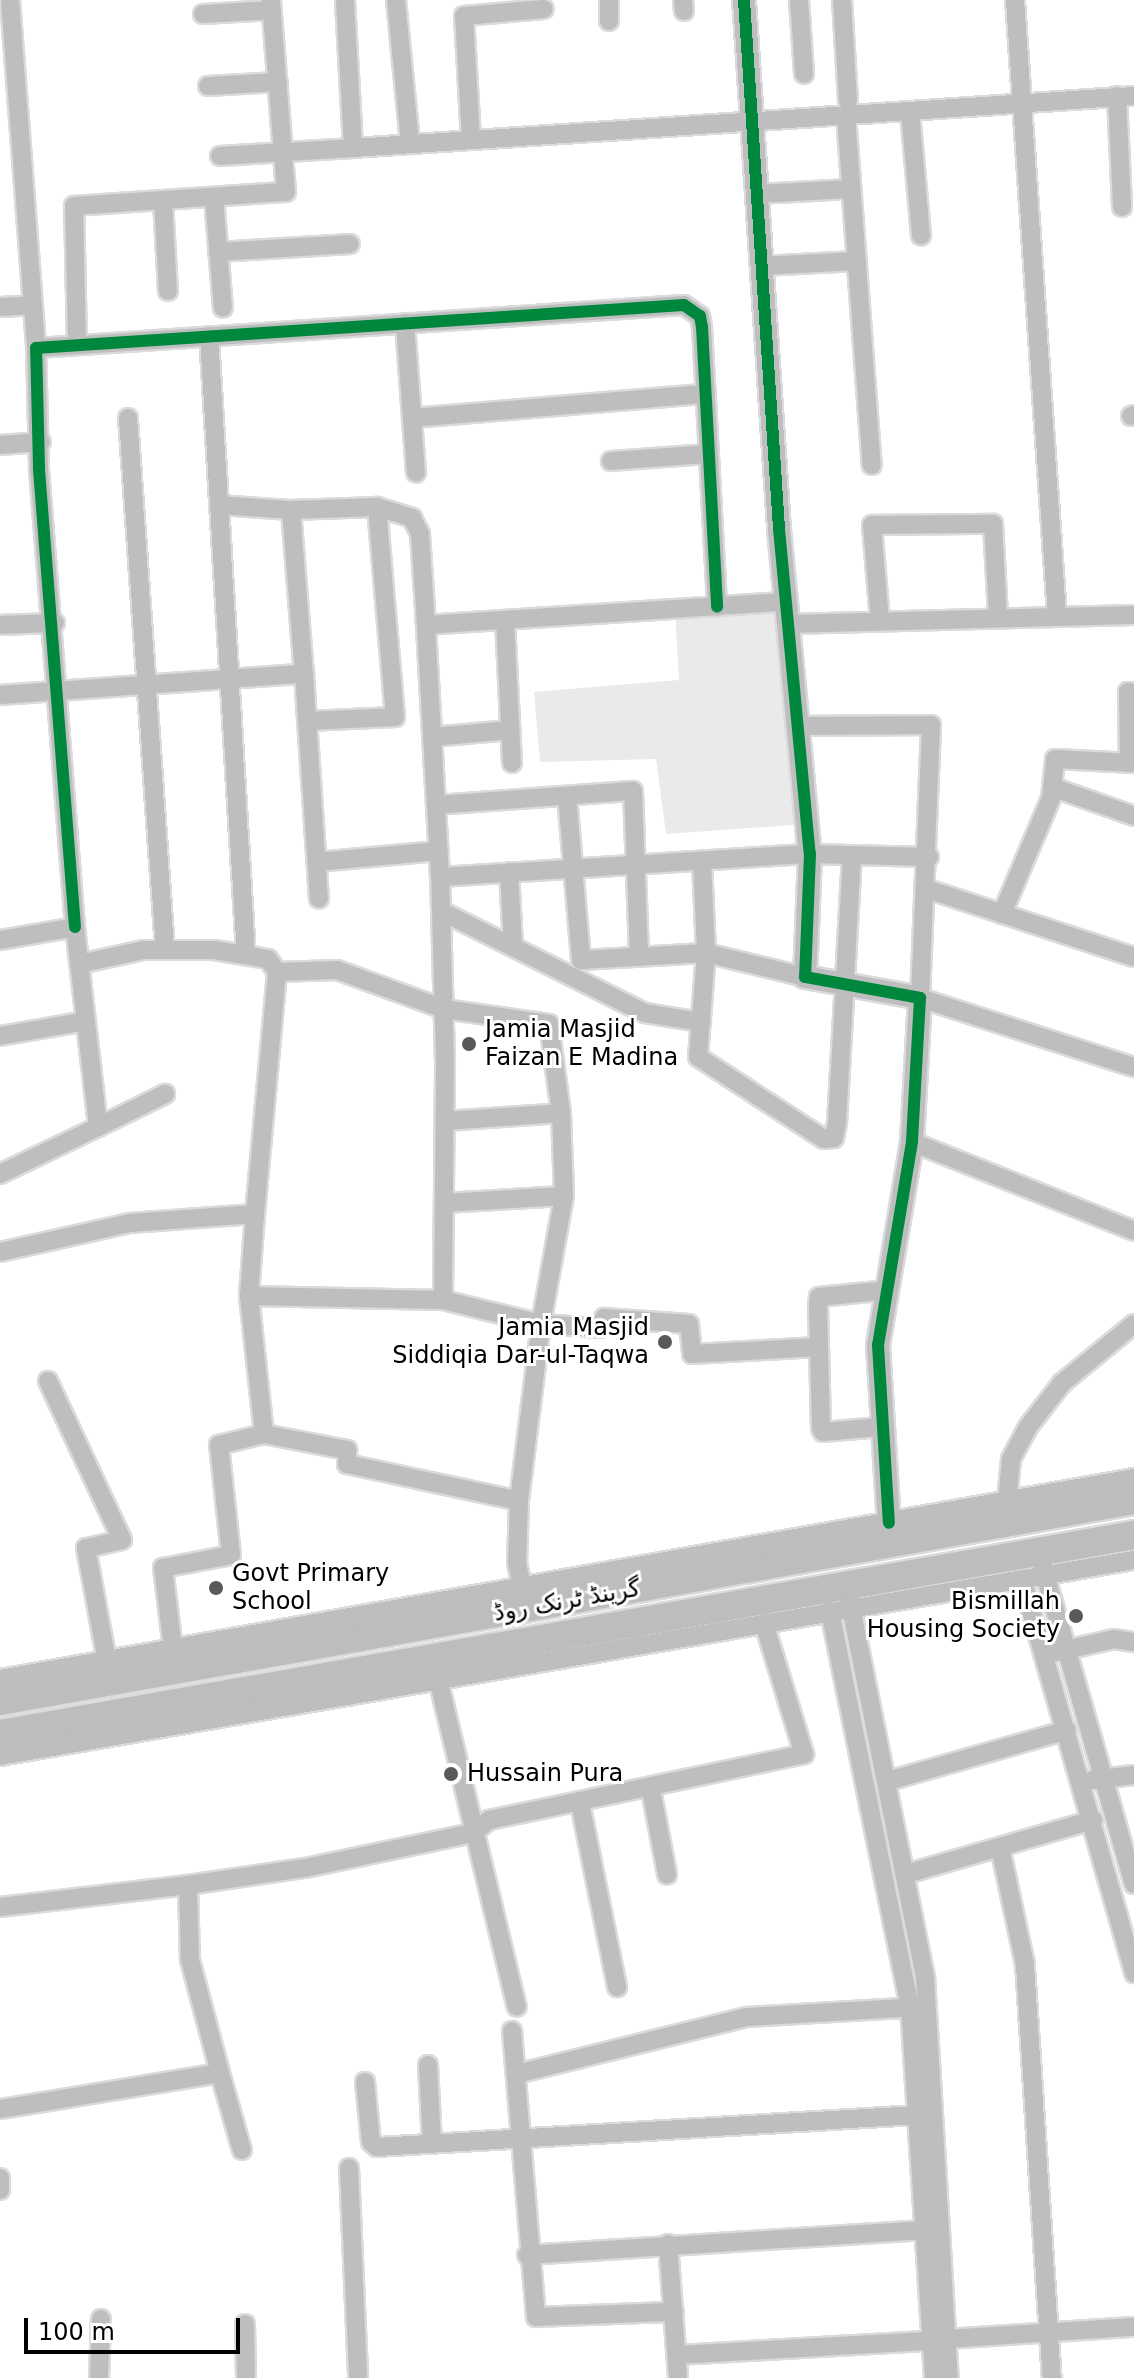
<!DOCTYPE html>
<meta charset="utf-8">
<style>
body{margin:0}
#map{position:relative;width:1134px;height:2378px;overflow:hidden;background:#fff;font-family:"DejaVu Sans",Vazirmatn,sans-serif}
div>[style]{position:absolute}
.green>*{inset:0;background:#eaeaea}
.roads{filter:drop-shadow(2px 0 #dbdbdb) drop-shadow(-2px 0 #dbdbdb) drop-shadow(0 2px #dbdbdb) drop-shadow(0 -2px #dbdbdb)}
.minor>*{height:18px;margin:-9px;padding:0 9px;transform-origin:9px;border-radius:9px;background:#bebebe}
.tertiary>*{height:22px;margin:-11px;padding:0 11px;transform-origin:11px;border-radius:11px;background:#bebebe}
.trunk>*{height:28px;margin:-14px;padding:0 14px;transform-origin:14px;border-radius:14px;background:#bdbdbd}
.cycleway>*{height:12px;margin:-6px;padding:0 6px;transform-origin:6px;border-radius:6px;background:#00873e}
.dots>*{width:22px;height:22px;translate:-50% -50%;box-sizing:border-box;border:4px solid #fff;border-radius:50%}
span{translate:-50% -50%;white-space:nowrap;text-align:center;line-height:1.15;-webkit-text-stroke:6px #fff;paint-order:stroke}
.poi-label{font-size:24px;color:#000}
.left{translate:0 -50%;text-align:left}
.right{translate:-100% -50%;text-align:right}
.street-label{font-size:24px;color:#000}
.scale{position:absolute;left:24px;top:2318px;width:216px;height:36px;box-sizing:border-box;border:4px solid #000;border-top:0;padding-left:10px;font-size:24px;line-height:28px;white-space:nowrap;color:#000;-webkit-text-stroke:6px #fff;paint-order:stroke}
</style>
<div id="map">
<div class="green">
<i style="clip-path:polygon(786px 602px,807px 824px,666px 834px,656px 759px,540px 762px,534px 692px,679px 680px,675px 609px)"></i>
</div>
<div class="roads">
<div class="minor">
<i style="left:10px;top:0;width:349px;rotate:85.7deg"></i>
<i style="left:396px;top:0;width:145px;rotate:84.4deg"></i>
<i style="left:609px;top:0;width:21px;rotate:90deg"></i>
<i style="left:683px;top:0;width:11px;rotate:85deg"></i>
<i style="left:799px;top:0;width:74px;rotate:86.1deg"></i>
<i style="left:842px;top:0;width:101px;rotate:86.6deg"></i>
<i style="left:1015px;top:0;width:617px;rotate:86.1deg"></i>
<i style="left:203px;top:14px;width:69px;rotate:-3.3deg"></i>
<i style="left:208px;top:86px;width:70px;rotate:-3.3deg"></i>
<i style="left:1117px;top:96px;width:111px;rotate:87.4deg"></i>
<i style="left:910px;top:112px;width:124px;rotate:84.9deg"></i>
<i style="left:846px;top:115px;width:351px;rotate:85.8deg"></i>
<i style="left:471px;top:140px;width:124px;rotate:-93.2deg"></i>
<i style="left:464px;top:16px;width:80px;rotate:-5deg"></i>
<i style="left:353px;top:148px;width:783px;rotate:-3.81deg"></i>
<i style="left:220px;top:156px;width:133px;rotate:-3.4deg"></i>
<i style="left:353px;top:148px;width:148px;rotate:-93.1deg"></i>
<i style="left:757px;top:194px;width:94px;rotate:-3deg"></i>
<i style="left:214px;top:197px;width:111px;rotate:85.4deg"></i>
<i style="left:163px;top:200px;width:91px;rotate:86.9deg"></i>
<i style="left:218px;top:252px;width:132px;rotate:-3.5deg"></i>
<i style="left:761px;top:266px;width:96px;rotate:-3deg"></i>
<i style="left:0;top:307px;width:33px;rotate:-3deg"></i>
<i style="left:405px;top:323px;width:150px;rotate:85.8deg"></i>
<i style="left:209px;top:336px;width:620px;rotate:86.58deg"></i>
<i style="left:77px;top:345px;width:139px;rotate:-91.2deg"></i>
<i style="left:74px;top:206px;width:212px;rotate:-3.8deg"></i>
<i style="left:286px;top:192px;width:193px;rotate:-94.5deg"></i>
<i style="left:1131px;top:416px;width:3px;rotate:-18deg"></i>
<i style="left:128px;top:418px;width:533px;rotate:86.02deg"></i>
<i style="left:412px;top:418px;width:295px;rotate:-4.7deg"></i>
<i style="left:0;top:445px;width:41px;rotate:-4.2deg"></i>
<i style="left:611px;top:461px;width:98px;rotate:-4.1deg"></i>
<i style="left:219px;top:505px;width:72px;rotate:4deg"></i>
<i style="left:291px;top:510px;width:165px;rotate:85.5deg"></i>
<i style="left:291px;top:510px;width:86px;rotate:-2deg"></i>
<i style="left:377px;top:507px;width:37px;rotate:17deg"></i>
<i style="left:412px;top:518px;width:18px;rotate:63deg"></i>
<i style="left:420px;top:534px;width:91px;rotate:86.2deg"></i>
<i style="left:505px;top:620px;width:143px;rotate:87.2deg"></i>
<i style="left:880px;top:621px;width:96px;rotate:-94.8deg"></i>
<i style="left:872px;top:525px;width:121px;rotate:-0.5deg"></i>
<i style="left:993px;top:524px;width:93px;rotate:86.9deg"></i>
<i style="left:788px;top:624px;width:346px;rotate:-1.5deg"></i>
<i style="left:0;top:625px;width:55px;rotate:-2.1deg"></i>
<i style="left:0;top:695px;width:305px;rotate:-4deg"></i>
<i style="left:304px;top:674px;width:225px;rotate:86.2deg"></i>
<i style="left:307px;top:721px;width:88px;rotate:-2.6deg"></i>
<i style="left:395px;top:717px;width:211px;rotate:-94.9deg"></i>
<i style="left:798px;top:726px;width:133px;rotate:-0.4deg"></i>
<i style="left:931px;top:725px;width:273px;rotate:92.3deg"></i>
<i style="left:920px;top:998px;width:225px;rotate:17.9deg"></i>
<i style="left:432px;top:737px;width:78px;rotate:-5.1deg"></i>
<i style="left:1129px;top:763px;width:71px;rotate:-90.8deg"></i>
<i style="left:1128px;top:692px;width:6px;rotate:9deg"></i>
<i style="left:1052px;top:787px;width:87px;rotate:19.5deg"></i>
<i style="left:567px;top:796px;width:165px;rotate:85.1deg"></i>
<i style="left:581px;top:960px;width:125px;rotate:-3.2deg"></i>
<i style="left:706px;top:953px;width:102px;rotate:13.6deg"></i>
<i style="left:436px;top:805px;width:197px;rotate:-4.1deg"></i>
<i style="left:633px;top:791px;width:166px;rotate:87.9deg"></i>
<i style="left:702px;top:861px;width:92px;rotate:87.5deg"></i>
<i style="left:706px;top:953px;width:104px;rotate:94.4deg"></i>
<i style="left:698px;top:1057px;width:150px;rotate:33.1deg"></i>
<i style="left:824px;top:1139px;width:10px;rotate:-6deg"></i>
<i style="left:834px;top:1138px;width:15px;rotate:-79deg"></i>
<i style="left:837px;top:1123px;width:268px;rotate:-86.8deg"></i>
<i style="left:317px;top:862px;width:121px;rotate:-5.2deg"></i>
<i style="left:509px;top:872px;width:73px;rotate:86.9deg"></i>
<i style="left:440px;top:877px;width:252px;rotate:-93.2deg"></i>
<i style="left:426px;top:625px;width:361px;rotate:-3.7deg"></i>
<i style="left:927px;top:889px;width:218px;rotate:18.2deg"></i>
<i style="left:441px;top:911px;width:228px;rotate:26.6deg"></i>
<i style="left:645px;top:1013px;width:57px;rotate:9.1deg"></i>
<i style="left:1002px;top:914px;width:126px;rotate:-67.1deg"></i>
<i style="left:1051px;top:798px;width:39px;rotate:-84deg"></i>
<i style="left:1055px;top:759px;width:79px;rotate:2.9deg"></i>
<i style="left:75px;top:927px;width:461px;rotate:-94.5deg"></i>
<i style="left:39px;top:467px;width:119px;rotate:-91.4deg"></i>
<i style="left:36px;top:348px;width:649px;rotate:-3.8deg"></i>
<i style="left:684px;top:305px;width:19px;rotate:35deg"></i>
<i style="left:700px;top:316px;width:11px;rotate:80deg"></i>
<i style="left:702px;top:327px;width:280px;rotate:86.9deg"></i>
<i style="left:0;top:940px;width:76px;rotate:-9.8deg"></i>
<i style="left:75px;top:927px;width:201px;rotate:83.4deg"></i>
<i style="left:98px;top:1127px;width:109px;rotate:154.4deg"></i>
<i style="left:79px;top:964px;width:66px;rotate:-12.2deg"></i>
<i style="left:144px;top:950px;width:70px"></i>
<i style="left:214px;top:950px;width:55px;rotate:9.5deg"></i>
<i style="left:268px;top:959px;width:16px;rotate:55deg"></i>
<i style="left:0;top:1036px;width:87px;rotate:-9.9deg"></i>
<i style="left:445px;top:1121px;width:116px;rotate:-3.9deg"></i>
<i style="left:98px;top:1127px;width:75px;rotate:-26.2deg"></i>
<i style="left:912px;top:1142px;width:239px;rotate:21.8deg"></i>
<i style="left:444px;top:1203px;width:120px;rotate:-3.3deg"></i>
<i style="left:255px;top:1214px;width:243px;rotate:-84.8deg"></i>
<i style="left:277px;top:972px;width:60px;rotate:-1.9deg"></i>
<i style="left:337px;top:970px;width:114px;rotate:20deg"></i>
<i style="left:444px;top:1009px;width:106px;rotate:8.1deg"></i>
<i style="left:549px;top:1024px;width:90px;rotate:82.3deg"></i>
<i style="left:561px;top:1113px;width:83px;rotate:87.9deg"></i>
<i style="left:564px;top:1196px;width:130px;rotate:100.2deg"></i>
<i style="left:541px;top:1324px;width:59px;rotate:3.9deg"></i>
<i style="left:600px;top:1328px;width:11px;rotate:-68deg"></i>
<i style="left:604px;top:1318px;width:85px;rotate:4deg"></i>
<i style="left:689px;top:1324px;width:30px;rotate:84deg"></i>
<i style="left:692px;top:1354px;width:127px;rotate:-3.2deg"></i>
<i style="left:0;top:1252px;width:133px;rotate:-12.6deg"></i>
<i style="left:130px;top:1223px;width:125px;rotate:-4.1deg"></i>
<i style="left:255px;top:1214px;width:82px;rotate:94.2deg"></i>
<i style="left:249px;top:1296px;width:139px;rotate:83.8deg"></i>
<i style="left:264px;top:1434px;width:85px;rotate:10.9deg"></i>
<i style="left:347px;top:1450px;width:14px;rotate:90deg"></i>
<i style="left:347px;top:1464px;width:176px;rotate:12.1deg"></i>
<i style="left:519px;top:1501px;width:62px;rotate:91.8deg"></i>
<i style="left:517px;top:1563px;width:24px;rotate:78deg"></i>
<i style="left:249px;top:1296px;width:194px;rotate:1.2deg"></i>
<i style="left:443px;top:1300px;width:101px;rotate:13.8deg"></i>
<i style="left:541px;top:1324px;width:178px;rotate:97.1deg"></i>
<i style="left:443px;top:1300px;width:238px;rotate:-89.5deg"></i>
<i style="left:445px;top:1062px;width:185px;rotate:-91.5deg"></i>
<i style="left:440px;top:877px;width:371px;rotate:-3.6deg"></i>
<i style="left:810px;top:854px;width:119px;rotate:1.4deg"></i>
<i style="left:48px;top:1381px;width:175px;rotate:65deg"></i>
<i style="left:122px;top:1540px;width:37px;rotate:167deg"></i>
<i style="left:86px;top:1548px;width:115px;rotate:79.5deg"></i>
<i style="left:880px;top:1427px;width:57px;rotate:175deg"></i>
<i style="left:823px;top:1432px;width:4px;rotate:-117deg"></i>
<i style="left:821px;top:1428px;width:122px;rotate:-91.4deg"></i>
<i style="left:818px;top:1306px;width:9px;rotate:-84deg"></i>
<i style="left:819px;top:1297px;width:70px;rotate:-5.7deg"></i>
<i style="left:1007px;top:1502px;width:43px;rotate:-84.7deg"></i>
<i style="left:1011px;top:1459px;width:36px;rotate:-62deg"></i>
<i style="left:1028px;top:1427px;width:56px;rotate:-52.3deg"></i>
<i style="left:1062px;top:1383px;width:93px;rotate:-39.3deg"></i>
<i style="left:1042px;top:1564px;width:333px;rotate:74deg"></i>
<i style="left:1022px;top:1579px;width:410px;rotate:74.1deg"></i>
<i style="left:849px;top:1597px;width:389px;rotate:78.7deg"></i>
<i style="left:925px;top:1978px;width:401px;rotate:86.6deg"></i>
<i style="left:830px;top:1611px;width:404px;rotate:78.6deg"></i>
<i style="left:910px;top:2007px;width:372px;rotate:86.3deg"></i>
<i style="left:173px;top:1649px;width:82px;rotate:-97deg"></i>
<i style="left:163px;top:1568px;width:69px;rotate:-10.8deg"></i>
<i style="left:231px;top:1555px;width:111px;rotate:-96.2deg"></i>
<i style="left:219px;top:1445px;width:46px;rotate:-13.7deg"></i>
<i style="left:1057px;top:1652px;width:58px;rotate:-12.8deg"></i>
<i style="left:1114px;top:1639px;width:20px;rotate:9deg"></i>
<i style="left:0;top:1679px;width:1152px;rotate:-10.05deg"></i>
<i style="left:438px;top:1679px;width:337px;rotate:76.5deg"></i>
<i style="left:0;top:1756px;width:1151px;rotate:-9.81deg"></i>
<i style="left:1093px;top:1780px;width:41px;rotate:-7deg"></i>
<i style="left:888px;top:1781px;width:186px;rotate:-15.9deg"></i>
<i style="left:651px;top:1790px;width:86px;rotate:79.2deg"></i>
<i style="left:580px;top:1803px;width:188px;rotate:78.6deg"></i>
<i style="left:1000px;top:1847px;width:121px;rotate:78deg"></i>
<i style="left:1025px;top:1965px;width:414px;rotate:86.3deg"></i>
<i style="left:906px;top:1874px;width:195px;rotate:-16.1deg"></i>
<i style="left:188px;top:1885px;width:118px;rotate:-8.3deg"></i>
<i style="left:305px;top:1868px;width:172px;rotate:-11.8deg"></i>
<i style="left:473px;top:1833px;width:21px;rotate:-39deg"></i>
<i style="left:489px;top:1820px;width:322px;rotate:-11.8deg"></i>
<i style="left:804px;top:1754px;width:137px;rotate:-107deg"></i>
<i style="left:0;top:1907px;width:189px;rotate:-6.7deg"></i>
<i style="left:188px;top:1885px;width:75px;rotate:88.5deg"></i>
<i style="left:190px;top:1960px;width:117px;rotate:75.1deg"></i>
<i style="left:220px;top:2073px;width:223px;rotate:170.7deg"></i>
<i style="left:512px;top:2031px;width:287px;rotate:85.2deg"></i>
<i style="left:536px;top:2317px;width:138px;rotate:-2.1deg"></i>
<i style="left:428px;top:2065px;width:79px;rotate:87.1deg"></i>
<i style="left:220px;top:2073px;width:80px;rotate:74.1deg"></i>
<i style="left:516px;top:2074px;width:238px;rotate:-13.9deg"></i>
<i style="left:747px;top:2017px;width:173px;rotate:-3.3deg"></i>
<i style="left:365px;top:2082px;width:60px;rotate:84.3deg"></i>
<i style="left:371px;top:2142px;width:8px;rotate:40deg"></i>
<i style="left:377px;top:2147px;width:541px;rotate:-3.39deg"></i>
<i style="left:349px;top:2168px;width:210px;rotate:87.5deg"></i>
<i style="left:0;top:2178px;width:12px;rotate:90deg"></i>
<i style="left:668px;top:2244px;width:134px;rotate:85.7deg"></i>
<i style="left:527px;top:2255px;width:410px;rotate:-3.6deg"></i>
<i style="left:245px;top:2324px;width:54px;rotate:88.9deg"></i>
<i style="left:946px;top:2339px;width:188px;rotate:-3.7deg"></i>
<i style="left:677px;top:2355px;width:254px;rotate:-3.2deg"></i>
<i style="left:99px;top:2378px;width:59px;rotate:-88.1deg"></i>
</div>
<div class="tertiary">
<i style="left:744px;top:0;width:530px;rotate:86.21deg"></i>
<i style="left:779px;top:529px;width:326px;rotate:84.6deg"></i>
<i style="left:810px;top:854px;width:123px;rotate:92.3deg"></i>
<i style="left:805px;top:977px;width:117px;rotate:10.3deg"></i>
<i style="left:920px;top:998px;width:144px;rotate:93.2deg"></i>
<i style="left:912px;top:1142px;width:206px;rotate:99.5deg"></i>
<i style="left:878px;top:1345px;width:178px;rotate:86.5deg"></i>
</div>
<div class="trunk">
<i style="left:0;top:1701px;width:1152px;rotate:-10.05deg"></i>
<i style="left:0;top:1734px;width:1151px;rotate:-9.95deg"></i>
</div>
</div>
<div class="cycleway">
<i style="left:744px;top:0;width:530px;rotate:86.21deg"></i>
<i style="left:779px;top:529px;width:326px;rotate:84.6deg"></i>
<i style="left:810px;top:854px;width:123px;rotate:92.3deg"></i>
<i style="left:805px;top:977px;width:117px;rotate:10.3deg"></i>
<i style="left:920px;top:998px;width:144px;rotate:93.2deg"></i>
<i style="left:912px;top:1142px;width:206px;rotate:99.5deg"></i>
<i style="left:878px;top:1345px;width:178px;rotate:86.5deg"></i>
<i style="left:75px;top:927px;width:461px;rotate:-94.5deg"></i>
<i style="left:39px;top:467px;width:119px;rotate:-91.4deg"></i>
<i style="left:36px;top:348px;width:649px;rotate:-3.8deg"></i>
<i style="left:684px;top:305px;width:19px;rotate:35deg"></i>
<i style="left:700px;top:316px;width:11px;rotate:80deg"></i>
<i style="left:702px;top:327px;width:280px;rotate:86.9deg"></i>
</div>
<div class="dots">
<i style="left:469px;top:1044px;background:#595959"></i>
<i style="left:665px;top:1342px;background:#595959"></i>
<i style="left:216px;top:1588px;background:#595959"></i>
<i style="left:1076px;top:1616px;background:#595959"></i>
<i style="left:451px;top:1774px;background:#595959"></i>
</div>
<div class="poi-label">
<span class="left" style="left:485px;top:1044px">Jamia Masjid<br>Faizan E Madina</span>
<span class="right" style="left:649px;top:1342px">Jamia Masjid<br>Siddiqia Dar-ul-Taqwa</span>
<span class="left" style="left:232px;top:1588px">Govt Primary<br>School</span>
<span class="right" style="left:1060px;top:1616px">Bismillah<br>Housing Society</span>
<span class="left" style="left:467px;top:1774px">Hussain Pura</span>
</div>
<div class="street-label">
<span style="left:567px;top:1601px;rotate:-10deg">گرینڈ ٹرنک روڈ</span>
</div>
<div class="scale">100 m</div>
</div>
